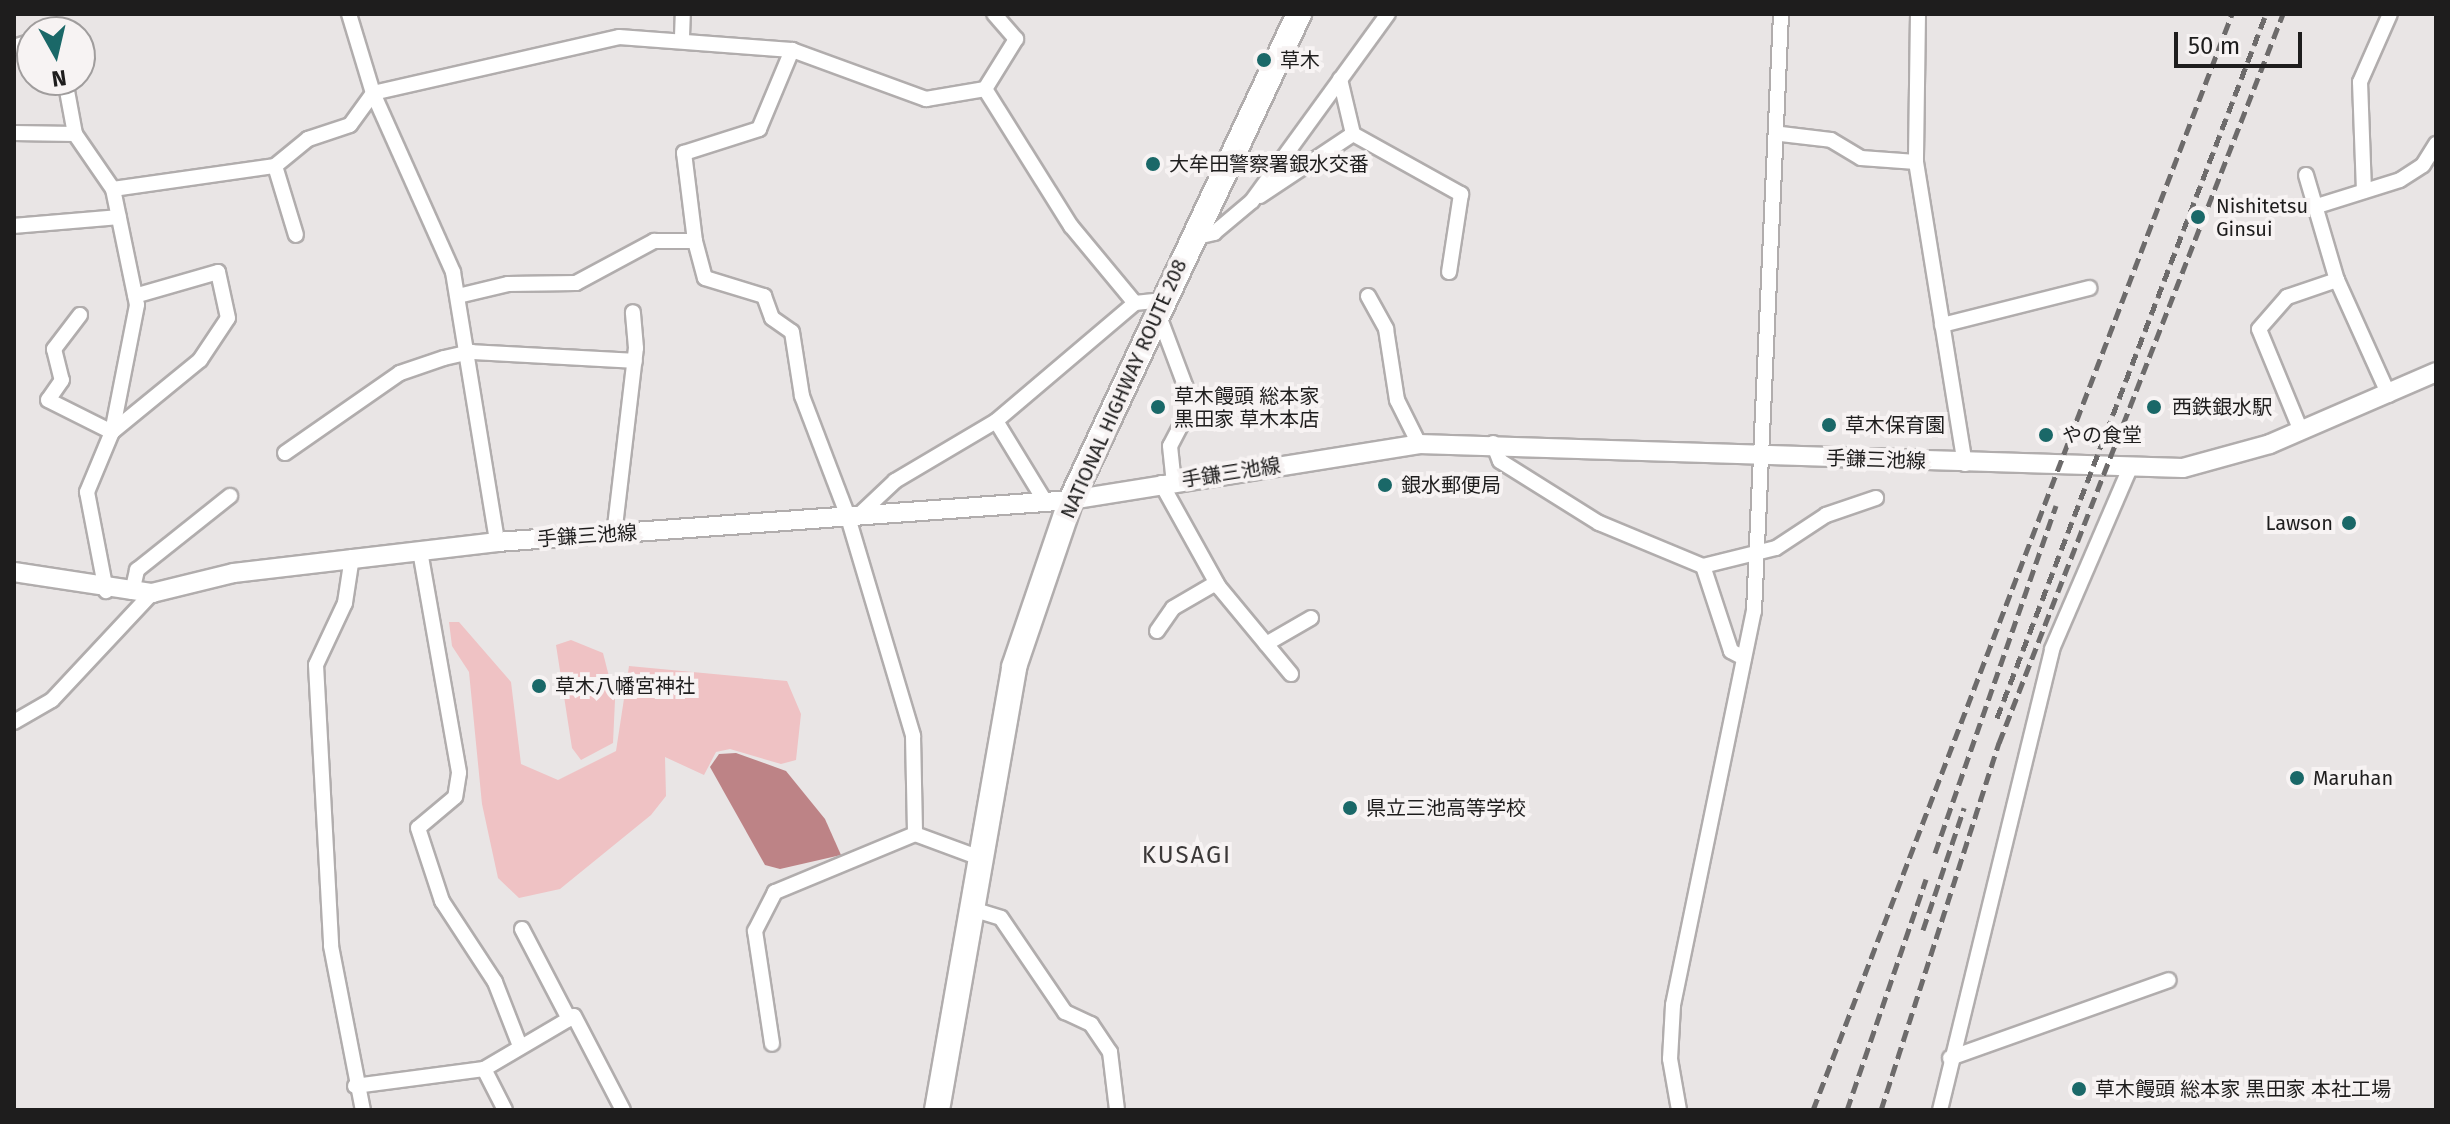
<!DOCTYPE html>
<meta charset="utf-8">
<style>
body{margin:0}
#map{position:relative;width:2450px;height:1124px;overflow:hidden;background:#e9e5e5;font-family:"Fira Sans","Noto Sans JP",sans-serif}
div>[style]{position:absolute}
.green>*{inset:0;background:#efc2c4}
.water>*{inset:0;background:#bd8386}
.roads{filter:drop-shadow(2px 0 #b1adad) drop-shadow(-2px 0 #b1adad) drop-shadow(0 2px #b1adad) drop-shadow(0 -2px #b1adad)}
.street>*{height:14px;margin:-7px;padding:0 7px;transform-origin:7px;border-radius:7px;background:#fff}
.secondary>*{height:18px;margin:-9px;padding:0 9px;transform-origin:9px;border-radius:9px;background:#fff}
.highway>*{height:24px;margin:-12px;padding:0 12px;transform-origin:12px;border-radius:12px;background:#fff}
.rail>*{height:5px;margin-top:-2.5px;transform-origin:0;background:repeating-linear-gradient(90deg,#6d6b6b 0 12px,transparent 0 18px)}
.dots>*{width:22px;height:22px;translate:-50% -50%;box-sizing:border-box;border:4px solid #f7f3f3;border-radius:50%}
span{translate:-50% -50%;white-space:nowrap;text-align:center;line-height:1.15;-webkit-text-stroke:8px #f7f3f3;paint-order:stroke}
.poi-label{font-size:20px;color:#1e1d1d}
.left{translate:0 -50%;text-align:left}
.right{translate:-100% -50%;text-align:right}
.street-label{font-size:20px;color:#1e1d1d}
.quarter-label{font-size:24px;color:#3b3838;letter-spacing:2px}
.frame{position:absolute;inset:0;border:16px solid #1e1d1d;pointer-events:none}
.north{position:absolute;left:16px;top:16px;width:80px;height:80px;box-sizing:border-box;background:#f7f3f3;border:2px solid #a09d9d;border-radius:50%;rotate:172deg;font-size:22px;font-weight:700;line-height:32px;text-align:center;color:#1e1d1d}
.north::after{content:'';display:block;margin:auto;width:28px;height:36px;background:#1a6868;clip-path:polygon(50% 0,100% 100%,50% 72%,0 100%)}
.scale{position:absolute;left:2174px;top:32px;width:128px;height:36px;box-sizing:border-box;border:4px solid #1e1d1d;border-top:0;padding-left:10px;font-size:24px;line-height:28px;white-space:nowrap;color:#1e1d1d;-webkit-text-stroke:6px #f7f3f3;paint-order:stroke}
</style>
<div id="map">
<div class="green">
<i style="clip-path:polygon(449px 622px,459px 622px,511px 682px,521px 764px,558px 780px,616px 751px,629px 666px,787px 681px,801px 714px,796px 760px,781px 764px,730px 749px,716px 752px,704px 775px,665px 757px,666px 796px,651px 815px,560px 889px,519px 898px,498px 878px,482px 804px,469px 672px,452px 646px)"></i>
<i style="clip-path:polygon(571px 640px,603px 653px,615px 700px,613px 743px,581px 760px,572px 748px,556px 645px)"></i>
</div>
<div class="water">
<i style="clip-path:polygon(736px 753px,786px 771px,825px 819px,841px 855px,780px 869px,765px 865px,710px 767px,719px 754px)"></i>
</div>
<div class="roads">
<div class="street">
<i style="left:349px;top:14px;width:83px;rotate:73.1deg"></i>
<i style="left:373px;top:93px;width:196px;rotate:65.9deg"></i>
<i style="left:453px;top:272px;width:274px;rotate:80.7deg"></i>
<i style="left:1918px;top:14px;width:148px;rotate:90.8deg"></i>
<i style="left:1916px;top:162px;width:306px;rotate:80.8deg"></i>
<i style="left:682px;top:37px;width:23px;rotate:-88deg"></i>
<i style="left:14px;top:47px;width:19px;rotate:-18deg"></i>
<i style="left:1340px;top:79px;width:57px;rotate:76.7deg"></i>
<i style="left:1353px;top:134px;width:124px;rotate:29.1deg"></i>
<i style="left:1461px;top:194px;width:79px;rotate:98.7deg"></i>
<i style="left:65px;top:80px;width:55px;rotate:79.5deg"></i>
<i style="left:75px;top:134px;width:67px;rotate:55.4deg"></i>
<i style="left:113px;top:189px;width:118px;rotate:78.3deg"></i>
<i style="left:137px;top:305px;width:129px;rotate:101.1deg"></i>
<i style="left:112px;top:432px;width:65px;rotate:112.6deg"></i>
<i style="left:87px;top:492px;width:101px;rotate:79.1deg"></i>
<i style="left:985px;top:89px;width:162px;rotate:57.9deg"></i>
<i style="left:1071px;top:226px;width:100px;rotate:50.3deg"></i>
<i style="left:14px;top:133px;width:61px;rotate:0.9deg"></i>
<i style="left:1781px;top:134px;width:50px;rotate:6.8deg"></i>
<i style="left:1831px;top:140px;width:35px;rotate:31deg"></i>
<i style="left:1861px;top:158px;width:55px;rotate:4.2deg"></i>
<i style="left:275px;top:166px;width:72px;rotate:73.1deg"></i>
<i style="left:2306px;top:175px;width:109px;rotate:73.6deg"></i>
<i style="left:2337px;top:280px;width:126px;rotate:65.7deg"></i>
<i style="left:113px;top:189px;width:164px;rotate:-8.1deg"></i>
<i style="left:275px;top:166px;width:43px;rotate:-39.3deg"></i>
<i style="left:308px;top:139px;width:44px;rotate:-18.4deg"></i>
<i style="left:350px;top:125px;width:39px;rotate:-54deg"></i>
<i style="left:373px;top:93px;width:252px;rotate:-12.8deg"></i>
<i style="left:619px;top:37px;width:173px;rotate:4.3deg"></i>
<i style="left:792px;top:50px;width:143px;rotate:20.1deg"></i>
<i style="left:926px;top:99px;width:60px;rotate:-9.6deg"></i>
<i style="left:985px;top:89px;width:59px;rotate:-58.2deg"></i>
<i style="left:1016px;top:39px;width:33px;rotate:-131deg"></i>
<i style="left:2364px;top:191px;width:109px;rotate:-92.1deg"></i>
<i style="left:2360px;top:82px;width:74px;rotate:-66.2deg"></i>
<i style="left:1260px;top:196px;width:112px;rotate:-33.7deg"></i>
<i style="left:2314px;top:207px;width:90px;rotate:-17.4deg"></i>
<i style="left:2400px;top:180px;width:27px;rotate:-33deg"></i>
<i style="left:2423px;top:165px;width:25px;rotate:-58deg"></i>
<i style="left:14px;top:226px;width:105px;rotate:-4.9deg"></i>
<i style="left:1193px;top:238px;width:22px;rotate:-13deg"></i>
<i style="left:1214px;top:233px;width:50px;rotate:-40.1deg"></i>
<i style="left:1252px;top:201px;width:231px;rotate:-54deg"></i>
<i style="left:695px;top:241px;width:38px;rotate:75deg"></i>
<i style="left:705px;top:278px;width:62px;rotate:17deg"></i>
<i style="left:764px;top:296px;width:23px;rotate:70deg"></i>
<i style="left:772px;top:318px;width:24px;rotate:35deg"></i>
<i style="left:792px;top:332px;width:65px;rotate:81.1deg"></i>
<i style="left:802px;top:396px;width:126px;rotate:69.1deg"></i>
<i style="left:847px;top:514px;width:232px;rotate:73.4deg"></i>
<i style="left:913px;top:736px;width:98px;rotate:88.8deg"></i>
<i style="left:915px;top:834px;width:152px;rotate:157.5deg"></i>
<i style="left:775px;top:892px;width:44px;rotate:117.1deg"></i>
<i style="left:755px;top:931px;width:114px;rotate:81.4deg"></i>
<i style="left:458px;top:296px;width:51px;rotate:-13.5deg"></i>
<i style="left:508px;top:284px;width:68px;rotate:-0.8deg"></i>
<i style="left:576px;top:283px;width:89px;rotate:-28.3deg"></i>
<i style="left:654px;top:241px;width:41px"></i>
<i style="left:695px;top:241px;width:89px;rotate:-97.1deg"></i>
<i style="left:684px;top:153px;width:79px;rotate:-17.7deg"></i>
<i style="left:759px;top:129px;width:86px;rotate:-67.3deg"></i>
<i style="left:1368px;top:296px;width:38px;rotate:61deg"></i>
<i style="left:1386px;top:329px;width:72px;rotate:81.2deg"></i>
<i style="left:1397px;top:400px;width:49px;rotate:63.4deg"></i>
<i style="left:80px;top:315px;width:43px;rotate:127.4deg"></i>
<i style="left:54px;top:349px;width:32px;rotate:76deg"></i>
<i style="left:62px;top:380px;width:24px;rotate:125deg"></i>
<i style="left:48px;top:400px;width:72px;rotate:26.6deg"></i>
<i style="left:112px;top:432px;width:114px;rotate:-39.3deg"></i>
<i style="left:200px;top:360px;width:50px;rotate:-56.3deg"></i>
<i style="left:228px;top:318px;width:47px;rotate:-102.3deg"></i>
<i style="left:218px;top:272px;width:86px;rotate:163.9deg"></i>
<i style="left:1159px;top:316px;width:94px;rotate:69.4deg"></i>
<i style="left:1192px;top:404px;width:47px;rotate:117.6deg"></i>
<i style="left:1170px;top:446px;width:36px;rotate:84deg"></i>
<i style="left:1942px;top:325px;width:152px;rotate:-14.1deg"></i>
<i style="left:2301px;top:431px;width:110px;rotate:-112.4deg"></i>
<i style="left:2259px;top:329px;width:43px;rotate:-48.8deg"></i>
<i style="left:2287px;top:297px;width:53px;rotate:-18.8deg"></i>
<i style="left:1493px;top:443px;width:19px;rotate:69deg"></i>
<i style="left:1500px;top:461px;width:117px;rotate:32.1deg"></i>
<i style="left:1599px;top:523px;width:113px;rotate:22.5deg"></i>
<i style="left:285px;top:453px;width:140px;rotate:-34.8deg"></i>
<i style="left:400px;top:373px;width:46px;rotate:-18.8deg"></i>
<i style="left:444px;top:358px;width:28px;rotate:-13deg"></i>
<i style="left:471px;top:352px;width:164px;rotate:3.1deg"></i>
<i style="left:1161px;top:483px;width:119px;rotate:60.9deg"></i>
<i style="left:1219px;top:587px;width:113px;rotate:50.4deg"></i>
<i style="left:1043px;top:498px;width:90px;rotate:-121.4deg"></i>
<i style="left:996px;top:421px;width:182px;rotate:-40.3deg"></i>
<i style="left:1135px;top:303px;width:31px;rotate:-6deg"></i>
<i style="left:860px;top:514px;width:48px;rotate:-43.3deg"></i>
<i style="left:895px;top:481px;width:117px;rotate:-30.7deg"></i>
<i style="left:614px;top:535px;width:188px;rotate:-83.3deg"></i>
<i style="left:636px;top:348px;width:36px;rotate:-95deg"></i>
<i style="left:420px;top:551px;width:225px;rotate:80deg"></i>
<i style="left:459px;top:773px;width:24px;rotate:99deg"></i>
<i style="left:455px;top:797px;width:48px;rotate:140deg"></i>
<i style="left:418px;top:828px;width:77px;rotate:71.8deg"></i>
<i style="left:442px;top:901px;width:97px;rotate:56.8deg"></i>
<i style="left:495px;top:982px;width:69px;rotate:68.7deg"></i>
<i style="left:352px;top:557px;width:47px;rotate:98.7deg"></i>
<i style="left:345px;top:603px;width:68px;rotate:115.1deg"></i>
<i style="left:316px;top:665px;width:281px;rotate:86.9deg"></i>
<i style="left:331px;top:946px;width:167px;rotate:79deg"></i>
<i style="left:132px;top:592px;width:23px;rotate:-77deg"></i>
<i style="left:137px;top:570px;width:119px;rotate:-38.5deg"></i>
<i style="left:1157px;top:631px;width:28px;rotate:-55deg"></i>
<i style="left:1173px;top:608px;width:50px;rotate:-30.2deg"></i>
<i style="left:1266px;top:644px;width:52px;rotate:-30deg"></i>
<i style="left:1744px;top:658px;width:15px;rotate:-152deg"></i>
<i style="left:1731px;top:651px;width:89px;rotate:-108.2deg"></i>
<i style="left:1703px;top:566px;width:75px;rotate:-13.9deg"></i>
<i style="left:1776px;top:548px;width:60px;rotate:-33.4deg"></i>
<i style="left:1826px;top:515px;width:53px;rotate:-18.8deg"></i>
<i style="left:14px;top:722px;width:44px;rotate:-30.1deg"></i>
<i style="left:52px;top:700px;width:146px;rotate:-46.9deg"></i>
<i style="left:915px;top:834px;width:69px;rotate:20.3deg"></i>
<i style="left:972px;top:909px;width:30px;rotate:17deg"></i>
<i style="left:1001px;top:918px;width:114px;rotate:55.8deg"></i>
<i style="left:1065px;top:1012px;width:29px;rotate:25deg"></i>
<i style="left:1091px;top:1024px;width:34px;rotate:56deg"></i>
<i style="left:1110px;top:1052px;width:58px;rotate:83.1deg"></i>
<i style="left:522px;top:929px;width:102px;rotate:62.4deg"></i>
<i style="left:1950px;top:1058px;width:232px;rotate:-19.6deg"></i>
<i style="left:355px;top:1086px;width:130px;rotate:-7.5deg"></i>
<i style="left:505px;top:1110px;width:46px;rotate:-117.1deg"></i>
<i style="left:484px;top:1069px;width:104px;rotate:-30.5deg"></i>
<i style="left:574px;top:1016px;width:106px;rotate:62.5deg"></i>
<i style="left:1679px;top:1110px;width:52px;rotate:-100deg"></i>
<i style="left:1670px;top:1059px;width:54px;rotate:-86.8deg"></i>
<i style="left:1673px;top:1005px;width:402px;rotate:-78.4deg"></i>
<i style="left:1754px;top:611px;width:598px;rotate:-87.41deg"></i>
<i style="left:1940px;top:1110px;width:474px;rotate:-76.3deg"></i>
<i style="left:2052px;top:649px;width:197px;rotate:-66.7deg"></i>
</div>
<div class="secondary">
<i style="left:14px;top:572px;width:140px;rotate:8.7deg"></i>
<i style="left:152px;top:593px;width:84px;rotate:-13.7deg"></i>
<i style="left:234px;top:573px;width:265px;rotate:-6.7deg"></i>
<i style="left:497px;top:542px;width:576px;rotate:-4.18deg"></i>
<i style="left:1071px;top:500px;width:352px;rotate:-9.1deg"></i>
<i style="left:1419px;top:444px;width:764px;rotate:1.8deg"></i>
<i style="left:2183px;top:468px;width:90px;rotate:-15.4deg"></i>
<i style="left:2270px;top:444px;width:181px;rotate:-23.4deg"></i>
</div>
<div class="highway">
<i style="left:937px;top:1110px;width:450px;rotate:-80.1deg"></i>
<i style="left:1014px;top:667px;width:176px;rotate:-71.2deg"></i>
<i style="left:1071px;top:500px;width:537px;rotate:-64.87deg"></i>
</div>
</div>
<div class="rail">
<i style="left:1997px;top:718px;width:754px;rotate:-69.09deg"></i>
<i style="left:1935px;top:853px;width:368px;rotate:-70.8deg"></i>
<i style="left:1923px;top:930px;width:129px;rotate:-71.4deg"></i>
<i style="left:1813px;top:1110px;width:1173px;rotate:-69.08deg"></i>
<i style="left:1847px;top:1110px;width:244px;rotate:-71.1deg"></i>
<i style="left:1881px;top:1110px;width:386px;rotate:-72.2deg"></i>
<i style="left:1999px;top:743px;width:782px;rotate:-68.72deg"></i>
</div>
<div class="dots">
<i style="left:1264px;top:60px;background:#1a6868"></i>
<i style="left:1153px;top:164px;background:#1a6868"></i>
<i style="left:2198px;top:217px;background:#1a6868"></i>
<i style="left:1158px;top:407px;background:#1a6868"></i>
<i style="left:2154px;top:407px;background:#1a6868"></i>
<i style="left:1829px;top:425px;background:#1a6868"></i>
<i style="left:2046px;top:435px;background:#1a6868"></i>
<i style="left:1385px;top:485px;background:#1a6868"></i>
<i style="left:2349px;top:523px;background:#1a6868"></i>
<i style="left:539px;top:686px;background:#1a6868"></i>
<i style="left:2297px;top:778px;background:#1a6868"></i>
<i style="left:1350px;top:808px;background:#1a6868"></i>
<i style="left:2079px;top:1089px;background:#1a6868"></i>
</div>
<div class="poi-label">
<span class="left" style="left:1280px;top:60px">草木</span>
<span class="left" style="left:1169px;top:164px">大牟田警察署銀水交番</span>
<span class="left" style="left:2216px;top:218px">Nishitetsu<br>Ginsui</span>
<span class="left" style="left:1174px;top:408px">草木饅頭 総本家<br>黒田家 草木本店</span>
<span class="left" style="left:2172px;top:407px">西鉄銀水駅</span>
<span class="left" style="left:1845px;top:425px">草木保育園</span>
<span class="left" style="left:2062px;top:435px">やの食堂</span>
<span class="left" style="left:1401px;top:485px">銀水郵便局</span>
<span class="right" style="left:2333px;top:523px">Lawson</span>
<span class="left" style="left:555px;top:686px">草木八幡宮神社</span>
<span class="left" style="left:2313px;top:778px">Maruhan</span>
<span class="left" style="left:1366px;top:808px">県立三池高等学校</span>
<span class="left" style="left:2095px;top:1089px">草木饅頭 総本家 黒田家 本社工場</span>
</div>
<div class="street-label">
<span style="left:1124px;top:389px;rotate:-66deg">NATIONAL HIGHWAY ROUTE 208</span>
<span style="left:1876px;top:460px;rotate:2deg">手鎌三池線</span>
<span style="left:1231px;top:473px;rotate:-9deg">手鎌三池線</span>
<span style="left:587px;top:536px;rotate:-4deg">手鎌三池線</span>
</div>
<div class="quarter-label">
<span style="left:1187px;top:856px">KUSAGI</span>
</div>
<div class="frame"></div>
<div class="north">N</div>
<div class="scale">50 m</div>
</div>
